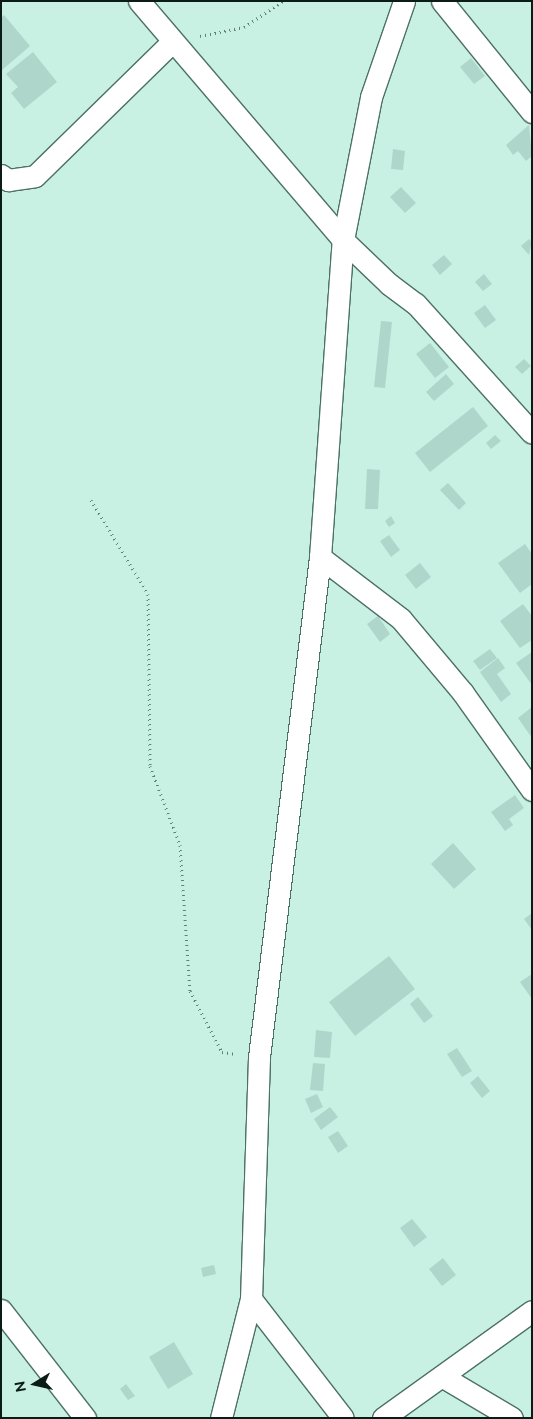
<!DOCTYPE html>
<style>
body{margin:0}
#map{position:relative;width:533px;height:1419px;overflow:hidden;background:#c8f1e4;font-family:Raleway,sans-serif}
div>[style]{position:absolute}
.building>*{inset:0;background:#aed6ca}
.path>*{height:3px;margin-top:-1.5px;transform-origin:0;background:repeating-linear-gradient(90deg,#637f76 0 1px,transparent 0 5px)}
.roads{filter:drop-shadow(1px 0 #4c7166) drop-shadow(-1px 0 #4c7166) drop-shadow(0 1px #4c7166) drop-shadow(0 -1px #4c7166)}
.street>*{height:21px;margin:-10.5px;padding:0 10.5px;transform-origin:10.5px;border-radius:10.5px;background:#fff}
span{translate:-50% -50%;white-space:nowrap;text-align:center;line-height:1.15;-webkit-text-stroke:5px #c8f1e4;paint-order:stroke}
.frame{position:absolute;inset:0;border:2px solid #0b1b16;pointer-events:none}
.north{position:absolute;left:10px;top:1359px;width:50px;height:50px;-webkit-text-stroke:4px #c8f1e4;paint-order:stroke;rotate:260deg;font-size:14px;font-weight:700;line-height:20px;text-align:center;color:#0b1b16}
.north::after{content:'';display:block;margin:auto;width:18px;height:22px;background:#0b1b16;clip-path:polygon(50% 0,100% 100%,50% 72%,0 100%)}
</style>
<div id="map">
<div class="building">
<i style="clip-path:polygon(4px 15px,30px 46px,1px 71px,1px 18px)"></i>
<i style="clip-path:polygon(33px 52px,57px 82px,24px 109px,11px 93px,18px 87px,6px 74px)"></i>
<i style="clip-path:polygon(471px 58px,485px 76px,474px 84px,460px 67px)"></i>
<i style="clip-path:polygon(529px 125px,532px 156px,526px 161px,518px 151px,513px 155px,506px 145px)"></i>
<i style="clip-path:polygon(393px 149px,405px 151px,403px 170px,391px 169px)"></i>
<i style="clip-path:polygon(401px 187px,416px 203px,405px 213px,390px 197px)"></i>
<i style="clip-path:polygon(529px 239px,532px 242px,529px 255px,521px 246px)"></i>
<i style="clip-path:polygon(444px 255px,452px 264px,440px 275px,432px 265px)"></i>
<i style="clip-path:polygon(484px 274px,492px 284px,483px 291px,475px 282px)"></i>
<i style="clip-path:polygon(485px 305px,496px 320px,485px 328px,474px 313px)"></i>
<i style="clip-path:polygon(381px 321px,392px 322px,385px 388px,374px 387px)"></i>
<i style="clip-path:polygon(430px 343px,449px 367px,435px 378px,416px 354px)"></i>
<i style="clip-path:polygon(524px 359px,531px 366px,522px 374px,515px 367px)"></i>
<i style="clip-path:polygon(446px 374px,454px 384px,434px 401px,426px 392px)"></i>
<i style="clip-path:polygon(473px 407px,488px 426px,430px 472px,415px 453px)"></i>
<i style="clip-path:polygon(495px 435px,501px 441px,491px 449px,486px 443px)"></i>
<i style="clip-path:polygon(367px 469px,380px 470px,378px 509px,365px 509px)"></i>
<i style="clip-path:polygon(448px 483px,466px 503px,459px 510px,440px 490px)"></i>
<i style="clip-path:polygon(391px 516px,395px 523px,389px 527px,385px 521px)"></i>
<i style="clip-path:polygon(389px 535px,400px 550px,391px 557px,380px 541px)"></i>
<i style="clip-path:polygon(525px 544px,532px 554px,532px 584px,520px 593px,498px 563px)"></i>
<i style="clip-path:polygon(420px 563px,431px 577px,416px 589px,405px 575px)"></i>
<i style="clip-path:polygon(523px 604px,532px 616px,532px 640px,520px 648px,500px 621px)"></i>
<i style="clip-path:polygon(378px 616px,390px 634px,380px 642px,367px 624px)"></i>
<i style="clip-path:polygon(490px 649px,497px 658px,480px 670px,473px 661px)"></i>
<i style="clip-path:polygon(532px 652px,532px 685px,516px 663px)"></i>
<i style="clip-path:polygon(498px 658px,505px 668px,497px 674px,511px 694px,501px 702px,480px 672px)"></i>
<i style="clip-path:polygon(532px 707px,532px 738px,518px 718px)"></i>
<i style="clip-path:polygon(515px 795px,524px 808px,509px 819px,513px 825px,505px 831px,491px 812px)"></i>
<i style="clip-path:polygon(453px 843px,476px 869px,454px 889px,431px 864px)"></i>
<i style="clip-path:polygon(532px 913px,532px 930px,524px 919px)"></i>
<i style="clip-path:polygon(389px 956px,415px 989px,355px 1036px,329px 1002px)"></i>
<i style="clip-path:polygon(532px 974px,532px 999px,520px 982px)"></i>
<i style="clip-path:polygon(418px 997px,433px 1016px,424px 1023px,410px 1004px)"></i>
<i style="clip-path:polygon(316px 1030px,332px 1032px,330px 1058px,314px 1057px)"></i>
<i style="clip-path:polygon(457px 1048px,472px 1071px,462px 1077px,447px 1054px)"></i>
<i style="clip-path:polygon(313px 1063px,325px 1064px,323px 1091px,310px 1090px)"></i>
<i style="clip-path:polygon(478px 1076px,490px 1091px,482px 1098px,470px 1083px)"></i>
<i style="clip-path:polygon(317px 1094px,323px 1107px,311px 1113px,305px 1099px)"></i>
<i style="clip-path:polygon(330px 1107px,338px 1117px,321px 1130px,314px 1119px)"></i>
<i style="clip-path:polygon(338px 1131px,348px 1146px,338px 1153px,328px 1137px)"></i>
<i style="clip-path:polygon(412px 1219px,427px 1237px,414px 1247px,400px 1228px)"></i>
<i style="clip-path:polygon(443px 1258px,456px 1275px,442px 1286px,429px 1269px)"></i>
<i style="clip-path:polygon(214px 1265px,216px 1274px,203px 1277px,201px 1268px)"></i>
<i style="clip-path:polygon(174px 1342px,193px 1374px,168px 1389px,149px 1357px)"></i>
<i style="clip-path:polygon(126px 1384px,135px 1396px,128px 1400px,120px 1389px)"></i>
</div>
<div class="path">
<i style="left:200px;top:36px;width:45px;rotate:-11.6deg"></i>
<i style="left:244px;top:27px;width:47px;rotate:-33.7deg"></i>
<i style="left:91px;top:500px;width:110px;rotate:58.8deg"></i>
<i style="left:148px;top:594px;width:172px;rotate:89.3deg"></i>
<i style="left:150px;top:766px;width:85px;rotate:69.2deg"></i>
<i style="left:180px;top:845px;width:146px;rotate:86.1deg"></i>
<i style="left:190px;top:991px;width:69px;rotate:62.3deg"></i>
<i style="left:222px;top:1052px;width:14px;rotate:8deg"></i>
</div>
<div class="roads">
<div class="street">
<i style="left:139px;top:1px;width:314px;rotate:49.5deg"></i>
<i style="left:343px;top:240px;width:64px;rotate:43.7deg"></i>
<i style="left:389px;top:284px;width:34px;rotate:37deg"></i>
<i style="left:416px;top:304px;width:173px;rotate:48deg"></i>
<i style="left:442px;top:1px;width:143px;rotate:51deg"></i>
<i style="left:1px;top:175px;width:9px;rotate:36deg"></i>
<i style="left:8px;top:180px;width:27px;rotate:-8deg"></i>
<i style="left:35px;top:176px;width:192px;rotate:-44.4deg"></i>
<i style="left:320px;top:557px;width:102px;rotate:37.4deg"></i>
<i style="left:401px;top:619px;width:97px;rotate:50deg"></i>
<i style="left:463px;top:693px;width:119px;rotate:54.6deg"></i>
<i style="left:251px;top:1299px;width:150px;rotate:52.3deg"></i>
<i style="left:1px;top:1310px;width:137px;rotate:52.1deg"></i>
<i style="left:443px;top:1377px;width:80px;rotate:30.7deg"></i>
<i style="left:221px;top:1418px;width:123px;rotate:-75.9deg"></i>
<i style="left:251px;top:1299px;width:242px;rotate:-88.1deg"></i>
<i style="left:259px;top:1057px;width:504px;rotate:-83.04deg"></i>
<i style="left:320px;top:557px;width:318px;rotate:-85.9deg"></i>
<i style="left:343px;top:240px;width:146px;rotate:-78.9deg"></i>
<i style="left:371px;top:97px;width:102px;rotate:-71deg"></i>
<i style="left:383px;top:1418px;width:183px;rotate:-35.7deg"></i>
</div>
</div>
<div class="frame"></div>
<div class="north">N</div>
</div>
